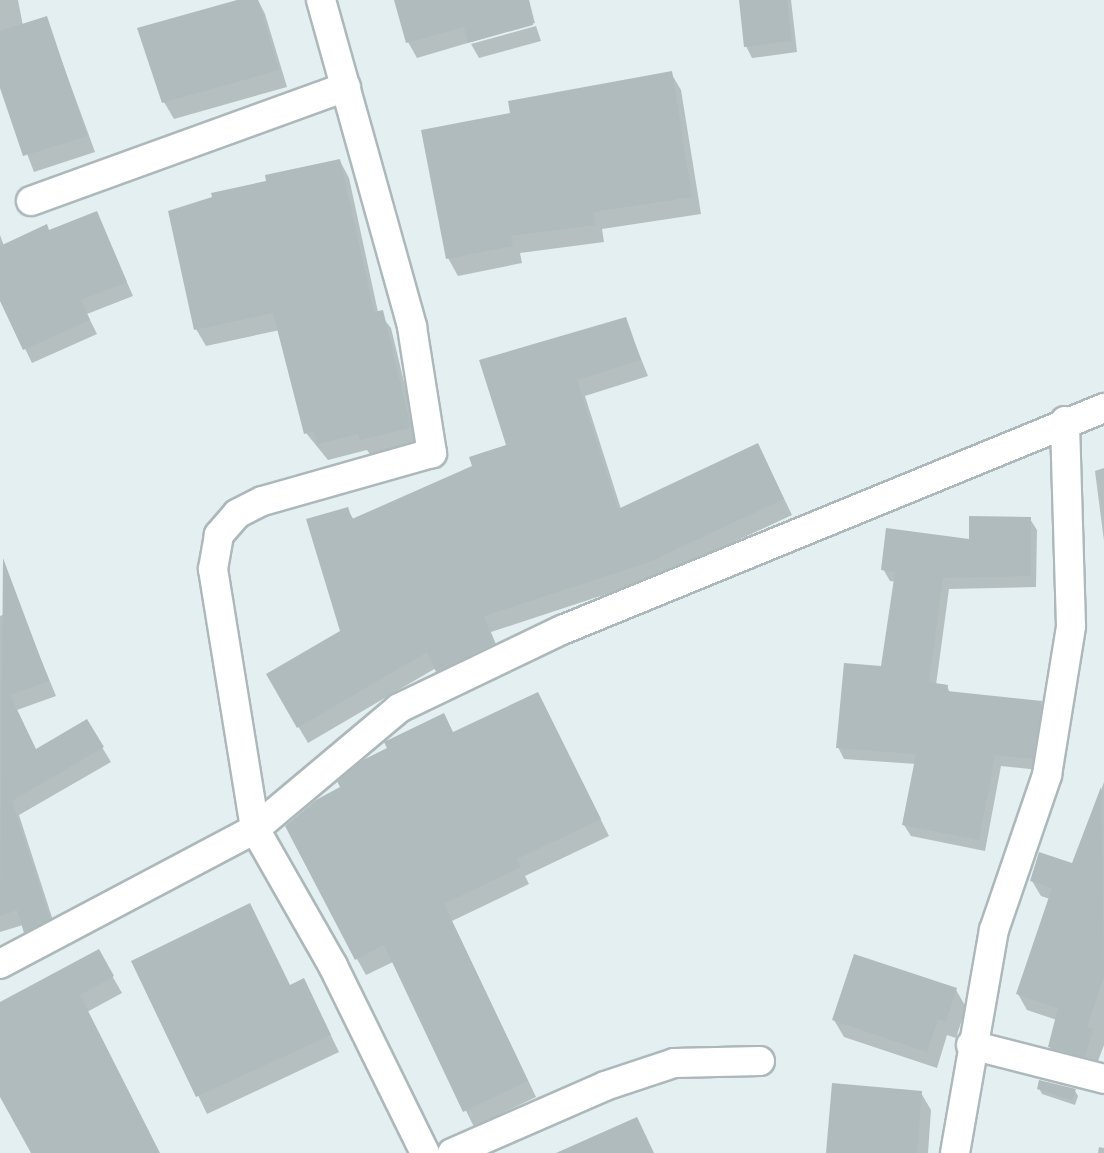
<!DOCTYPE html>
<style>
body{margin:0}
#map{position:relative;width:1104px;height:1153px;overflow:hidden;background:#e3eff1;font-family:"Zilla Slab",serif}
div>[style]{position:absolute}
.shadow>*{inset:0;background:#0003}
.building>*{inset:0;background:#b0bbbd}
.roads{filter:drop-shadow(2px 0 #adb8ba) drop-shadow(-2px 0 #adb8ba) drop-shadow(0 2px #adb8ba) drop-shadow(0 -2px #adb8ba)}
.minor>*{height:28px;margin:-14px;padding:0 14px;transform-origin:14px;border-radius:14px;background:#fff}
span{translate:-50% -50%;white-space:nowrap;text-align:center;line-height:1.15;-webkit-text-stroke:6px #e3eff1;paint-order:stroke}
</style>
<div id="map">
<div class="shadow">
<i style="clip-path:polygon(0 0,18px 0,23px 26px,46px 18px,95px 152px,34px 172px,0 83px)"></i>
<i style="clip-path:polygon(243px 0,258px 0,265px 14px,287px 87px,174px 119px,164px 102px)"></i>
<i style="clip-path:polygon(408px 0,529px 0,535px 23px,417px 58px,408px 42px)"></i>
<i style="clip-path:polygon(740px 0,791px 0,797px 52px,752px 58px,746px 46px)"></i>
<i style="clip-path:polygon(536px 26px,541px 41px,479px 58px,471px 44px)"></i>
<i style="clip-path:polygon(671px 73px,681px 90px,701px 214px,602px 229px,604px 242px,520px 253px,522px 263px,458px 276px,448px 258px)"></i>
<i style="clip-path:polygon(340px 161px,349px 178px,378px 312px,391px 328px,419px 444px,371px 456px,367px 450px,328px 460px,306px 433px,280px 330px,206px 346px,196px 329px,268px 182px)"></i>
<i style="clip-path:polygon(97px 214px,133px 296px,87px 314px,97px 334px,32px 363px,0 297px,0 235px,4px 246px)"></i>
<i style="clip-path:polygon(625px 319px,648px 376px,585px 396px,621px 509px,766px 461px,792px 515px,658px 577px,491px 632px,502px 659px,446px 687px,436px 668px,308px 743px,268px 675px,342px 632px,347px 509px,354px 520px,474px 467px,508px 447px)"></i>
<i style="clip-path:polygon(1104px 468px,1104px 541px,1095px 471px)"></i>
<i style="clip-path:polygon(1030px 519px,1037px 530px,1036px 587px,949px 589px,936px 685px,947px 686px,950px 693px,1041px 703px,1048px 714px,1039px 770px,1001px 766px,985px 851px,911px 836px,904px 825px,916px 764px,844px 759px,838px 747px,883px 668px,896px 582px,890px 581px,883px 569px)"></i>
<i style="clip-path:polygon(20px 608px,56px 696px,17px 710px,36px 751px,86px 721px,111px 762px,19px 815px,57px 933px,33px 946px,23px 925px,0 932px,0 616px)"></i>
<i style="clip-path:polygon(546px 710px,609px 836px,525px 876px,529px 884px,452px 921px,536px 1097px,474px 1127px,393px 962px,366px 975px,357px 959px,454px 734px)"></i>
<i style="clip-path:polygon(1104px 782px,1104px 1045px,1094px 1072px,1058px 1063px,1050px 1047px,1057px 1020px,1027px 1010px,1018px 994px,1050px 899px,1041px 896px,1032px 881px,1073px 865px)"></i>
<i style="clip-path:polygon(98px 951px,122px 993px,87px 1012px,159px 1153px,33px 1153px,0 1093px,0 1004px)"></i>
<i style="clip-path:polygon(134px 962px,291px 986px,304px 980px,339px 1052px,207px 1114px)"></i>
<i style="clip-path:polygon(956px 990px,966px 1007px,956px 1038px,947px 1035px,937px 1068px,844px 1037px,834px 1020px)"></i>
<i style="clip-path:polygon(1039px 1088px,1075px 1091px,1078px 1096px,1075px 1105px,1042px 1094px)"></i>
<i style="clip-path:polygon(921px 1093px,931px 1110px,928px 1153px,828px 1153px)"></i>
<i style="clip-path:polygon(1099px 1147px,1104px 1148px,1104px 1153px,1098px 1153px)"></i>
</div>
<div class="building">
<i style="clip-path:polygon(237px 0,258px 0,279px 70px,162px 103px,137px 28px)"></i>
<i style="clip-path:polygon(394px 0,529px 0,533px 25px,468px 43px,464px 27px,406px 43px)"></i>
<i style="clip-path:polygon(739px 0,787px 0,792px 41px,744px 47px)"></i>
<i style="clip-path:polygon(47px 16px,87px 136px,23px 156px,0 88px,0 31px)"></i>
<i style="clip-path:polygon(672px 71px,692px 197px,594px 212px,595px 225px,511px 236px,513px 246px,446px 259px,421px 130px,510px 113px,508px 101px)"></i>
<i style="clip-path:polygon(340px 159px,374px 312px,383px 310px,411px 428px,360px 440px,358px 434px,317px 444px,314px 431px,304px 434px,273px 313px,194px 330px,168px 211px,212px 197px,211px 193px,266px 181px,265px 175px)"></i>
<i style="clip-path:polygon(97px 211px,127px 282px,81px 300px,90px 320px,23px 350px,0 301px,0 246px,47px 224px,49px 230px)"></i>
<i style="clip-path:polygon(626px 317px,641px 360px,577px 380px,618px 509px,758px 443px,784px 499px,649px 562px,484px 616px,494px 643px,436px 672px,427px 652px,297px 728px,266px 674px,340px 631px,306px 519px,348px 507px,352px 519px,472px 466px,469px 457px,506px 445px,479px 360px)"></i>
<i style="clip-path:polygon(969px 516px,1031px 517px,1031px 576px,943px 578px,929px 682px,948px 685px,947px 691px,1042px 701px,1033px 759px,995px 755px,979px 840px,902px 825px,916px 754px,836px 748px,844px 663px,881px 666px,895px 572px,881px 570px,886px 528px,969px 539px)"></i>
<i style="clip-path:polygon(3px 558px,49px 681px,10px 695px,36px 749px,87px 719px,104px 747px,12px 801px,50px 919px,24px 933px,17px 910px,0 916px)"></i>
<i style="clip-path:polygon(538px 692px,601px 819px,517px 859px,521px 867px,444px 904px,528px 1081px,463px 1112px,384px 945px,355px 960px,285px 826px,316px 800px,340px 787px,337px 781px,363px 760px,387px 748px,384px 742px,444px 713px,453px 732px)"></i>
<i style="clip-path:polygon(1101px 787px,1104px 976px,1087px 1027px,1093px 1029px,1085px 1057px,1048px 1047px,1058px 1008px,1016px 994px,1052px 888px,1030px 881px,1039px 852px,1072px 863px)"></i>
<i style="clip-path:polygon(250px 903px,290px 985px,304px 978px,331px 1035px,196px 1097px,131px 961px)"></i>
<i style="clip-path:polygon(99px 949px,114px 976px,80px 995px,160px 1153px,31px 1153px,0 1097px,0 1002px)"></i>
<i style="clip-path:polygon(854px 954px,957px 988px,946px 1022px,938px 1019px,927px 1052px,832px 1020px)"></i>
<i style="clip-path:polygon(1039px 1080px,1076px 1089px,1072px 1100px,1037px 1089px)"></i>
<i style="clip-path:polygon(832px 1083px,922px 1091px,917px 1153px,826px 1153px)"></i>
<i style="clip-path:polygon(637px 1117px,654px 1153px,556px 1153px)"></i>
</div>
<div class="roads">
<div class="minor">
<i style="left:321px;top:0;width:339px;rotate:74.4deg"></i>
<i style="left:412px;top:327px;width:128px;rotate:81deg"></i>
<i style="left:432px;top:453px;width:177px;rotate:164.2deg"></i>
<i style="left:262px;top:501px;width:28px;rotate:153deg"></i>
<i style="left:237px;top:514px;width:28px;rotate:131deg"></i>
<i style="left:219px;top:535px;width:35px;rotate:100deg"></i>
<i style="left:213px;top:569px;width:263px;rotate:80.8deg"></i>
<i style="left:255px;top:829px;width:158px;rotate:60.3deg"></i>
<i style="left:333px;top:966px;width:208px;rotate:63.8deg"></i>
<i style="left:31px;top:201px;width:335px;rotate:-19.9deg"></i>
<i style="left:0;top:964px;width:289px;rotate:-27.9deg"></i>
<i style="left:255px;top:829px;width:188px;rotate:-40deg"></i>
<i style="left:399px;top:708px;width:181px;rotate:-25.6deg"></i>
<i style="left:562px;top:630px;width:586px;rotate:-22.27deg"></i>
<i style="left:971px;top:1045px;width:137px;rotate:14.3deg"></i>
<i style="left:452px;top:1153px;width:167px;rotate:-23.6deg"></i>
<i style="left:605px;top:1086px;width:73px;rotate:-18.4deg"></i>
<i style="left:674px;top:1063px;width:86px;rotate:-1.3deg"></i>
<i style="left:955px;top:1153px;width:226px;rotate:-80.1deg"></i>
<i style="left:994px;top:930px;width:164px;rotate:-71.1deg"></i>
<i style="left:1047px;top:775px;width:151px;rotate:-80.8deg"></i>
<i style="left:1071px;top:626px;width:205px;rotate:-91.7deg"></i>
</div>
</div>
</div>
